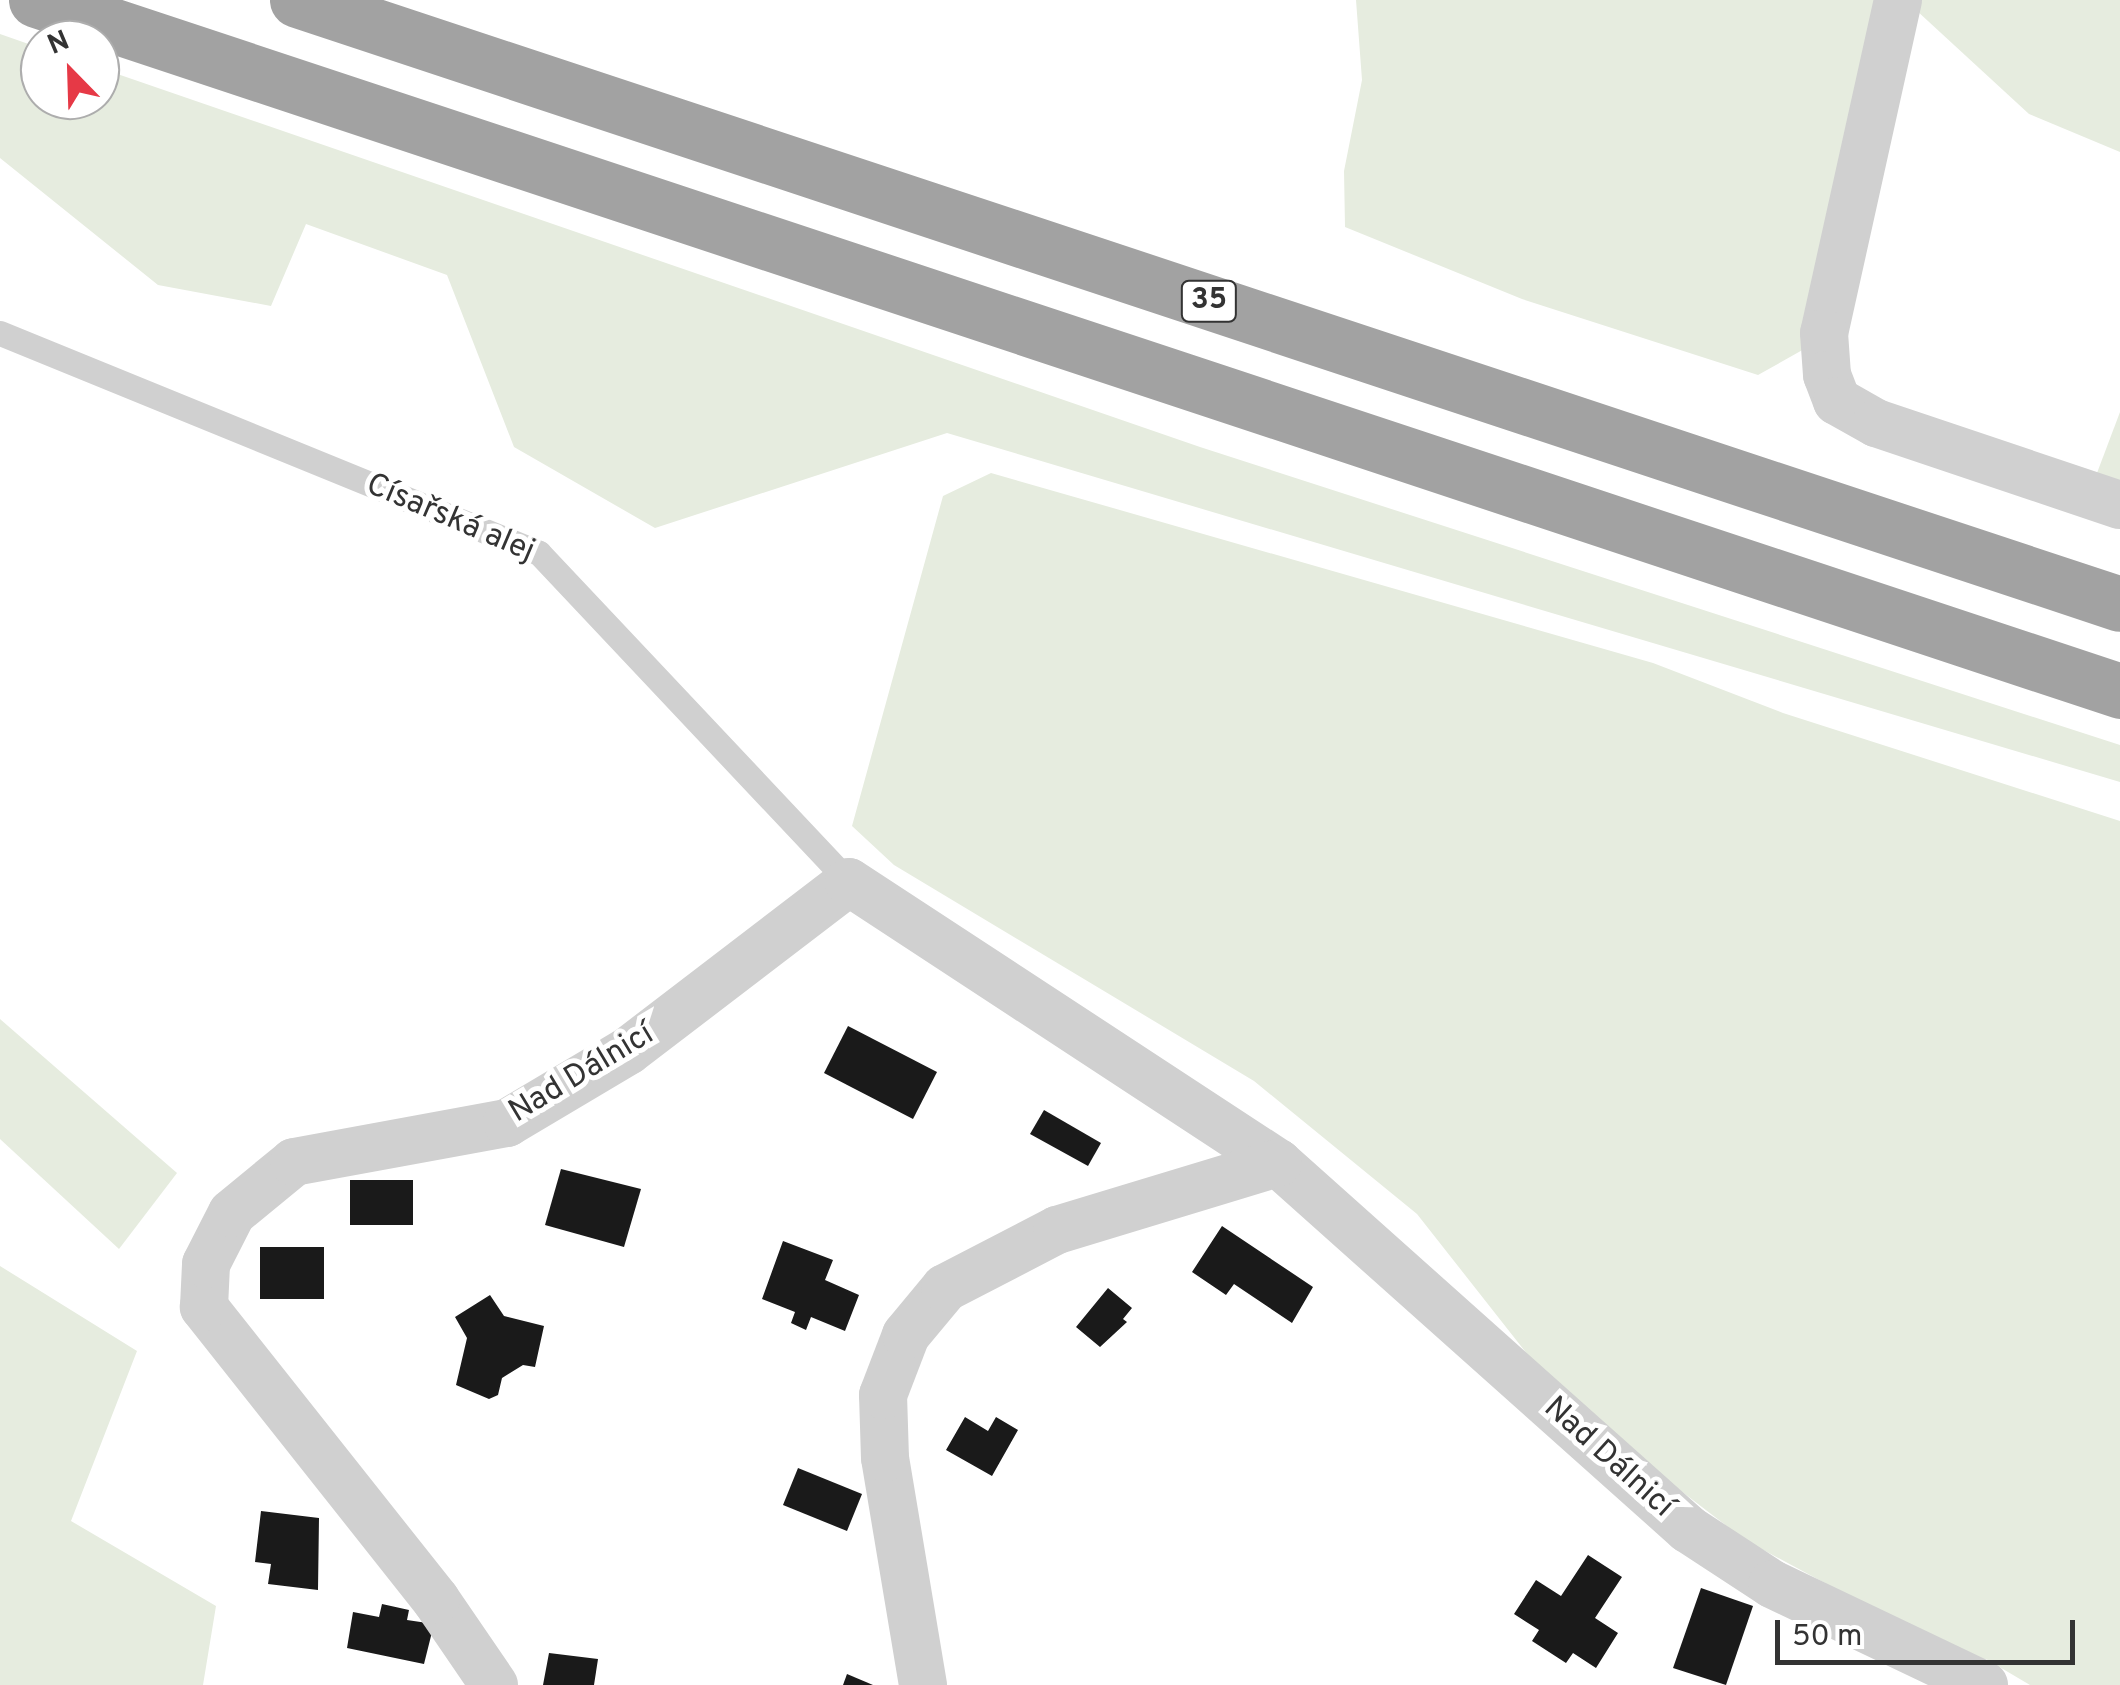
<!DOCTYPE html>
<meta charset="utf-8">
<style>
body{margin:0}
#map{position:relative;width:2120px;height:1685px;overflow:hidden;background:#fff;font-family:Overpass,sans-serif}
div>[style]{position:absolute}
.green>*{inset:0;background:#e6ecdf}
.building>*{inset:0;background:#1a1a1a}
.service>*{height:25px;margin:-12.5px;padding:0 12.5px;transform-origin:12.5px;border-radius:12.5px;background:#d0d0d0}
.minor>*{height:48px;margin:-24px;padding:0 24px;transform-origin:24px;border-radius:24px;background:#d0d0d0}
.trunk>*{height:55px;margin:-27.5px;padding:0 27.5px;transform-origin:27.5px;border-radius:27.5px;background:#a2a2a2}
span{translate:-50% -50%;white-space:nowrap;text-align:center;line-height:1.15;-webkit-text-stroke:10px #fff;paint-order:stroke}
.shield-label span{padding:2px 8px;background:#fff;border:2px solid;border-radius:8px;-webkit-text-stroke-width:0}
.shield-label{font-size:30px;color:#333;font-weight:700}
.street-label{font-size:32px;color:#333}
.north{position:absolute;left:20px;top:20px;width:100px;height:100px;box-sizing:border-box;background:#fff;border:2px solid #adadad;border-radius:50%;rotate:337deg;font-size:28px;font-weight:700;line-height:40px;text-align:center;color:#333}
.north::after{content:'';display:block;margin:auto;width:35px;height:45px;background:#e63946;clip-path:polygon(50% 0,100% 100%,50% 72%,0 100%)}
.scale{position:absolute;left:1775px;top:1620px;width:300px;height:45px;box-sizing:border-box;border:5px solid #333;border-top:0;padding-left:12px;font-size:30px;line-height:35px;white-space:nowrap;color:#333;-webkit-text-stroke:8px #fff;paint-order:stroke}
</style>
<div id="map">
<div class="green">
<i style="clip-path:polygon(1356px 0,1884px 0,1806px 348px,1758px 375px,1522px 299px,1345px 227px,1344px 171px,1362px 80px)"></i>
<i style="clip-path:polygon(1918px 0,2120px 0,2120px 152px,2029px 114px,1916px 10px)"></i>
<i style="clip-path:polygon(0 34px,40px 48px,40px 100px,100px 100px,100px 68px,1200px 447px,2120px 745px,2120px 782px,947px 433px,655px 528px,514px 447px,447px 275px,306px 224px,271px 306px,158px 285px,0 158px)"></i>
<i style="clip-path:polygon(2120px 412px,2120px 481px,2097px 473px)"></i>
<i style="clip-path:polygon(991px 473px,1653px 663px,1783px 713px,2120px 821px,2120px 1685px,2030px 1685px,1986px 1659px,1971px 1662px,1745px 1540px,1565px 1402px,1417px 1214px,1254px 1081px,894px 865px,852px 826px,943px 496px)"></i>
<i style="clip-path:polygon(0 1019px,177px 1173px,119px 1249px,0 1139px)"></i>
<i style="clip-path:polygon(0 1266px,137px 1351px,71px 1521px,216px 1606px,203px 1685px,0 1685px)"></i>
</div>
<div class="building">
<i style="clip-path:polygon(848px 1026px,937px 1072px,913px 1119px,824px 1073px)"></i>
<i style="clip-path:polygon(1044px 1110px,1101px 1143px,1088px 1166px,1030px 1134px)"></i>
<i style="clip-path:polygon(561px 1169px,641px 1189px,624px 1247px,545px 1225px)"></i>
<i style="clip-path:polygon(350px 1180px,413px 1180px,413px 1225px,350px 1225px)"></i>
<i style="clip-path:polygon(1222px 1226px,1313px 1287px,1292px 1323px,1234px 1284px,1226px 1295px,1192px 1272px)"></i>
<i style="clip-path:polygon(783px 1241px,833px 1260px,825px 1280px,859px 1295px,845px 1331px,811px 1317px,806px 1330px,791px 1323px,795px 1312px,762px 1299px)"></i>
<i style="clip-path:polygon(260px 1247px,324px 1247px,324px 1299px,260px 1299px)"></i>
<i style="clip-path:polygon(1108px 1288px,1132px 1308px,1123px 1319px,1127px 1322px,1100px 1347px,1076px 1327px)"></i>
<i style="clip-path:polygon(490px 1295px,504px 1316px,544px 1326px,535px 1367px,523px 1365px,502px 1378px,498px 1395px,489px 1399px,456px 1385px,467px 1338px,455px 1317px)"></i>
<i style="clip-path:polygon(965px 1417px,988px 1431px,996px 1417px,1018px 1430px,992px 1476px,946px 1450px)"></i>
<i style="clip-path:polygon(798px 1468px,862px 1494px,847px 1531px,783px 1505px)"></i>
<i style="clip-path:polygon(261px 1511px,319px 1518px,318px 1590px,268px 1584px,271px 1564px,255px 1562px)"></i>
<i style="clip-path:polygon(1588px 1555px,1622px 1577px,1595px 1618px,1618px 1633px,1596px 1668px,1573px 1653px,1566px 1663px,1532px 1641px,1539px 1630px,1514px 1614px,1536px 1580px,1561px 1596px)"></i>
<i style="clip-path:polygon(1701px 1588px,1753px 1606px,1726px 1685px,1673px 1668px)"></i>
<i style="clip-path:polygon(382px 1604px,409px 1610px,407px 1620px,434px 1624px,424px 1664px,347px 1648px,353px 1612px,379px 1617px)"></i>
<i style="clip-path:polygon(549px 1653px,598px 1659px,594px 1685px,543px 1685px)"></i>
<i style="clip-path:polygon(847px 1674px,873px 1685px,843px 1685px)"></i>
</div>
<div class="service">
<i style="left:0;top:333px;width:582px;rotate:22.2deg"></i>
<i style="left:539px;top:553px;width:452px;rotate:46.7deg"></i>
</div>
<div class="minor">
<i style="left:1898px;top:0;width:341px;rotate:102.5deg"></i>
<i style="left:1824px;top:333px;width:42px;rotate:85.9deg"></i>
<i style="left:1827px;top:375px;width:28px;rotate:69deg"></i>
<i style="left:1837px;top:401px;width:45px;rotate:29.4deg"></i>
<i style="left:1876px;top:423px;width:257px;rotate:18.6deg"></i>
<i style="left:494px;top:1685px;width:103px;rotate:-124.3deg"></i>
<i style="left:436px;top:1600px;width:374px;rotate:-128.4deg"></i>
<i style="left:204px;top:1307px;width:43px;rotate:-87.3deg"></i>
<i style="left:206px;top:1264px;width:57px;rotate:-63deg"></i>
<i style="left:232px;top:1213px;width:80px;rotate:-39.4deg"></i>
<i style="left:294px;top:1162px;width:217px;rotate:-10.4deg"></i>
<i style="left:507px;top:1123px;width:141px;rotate:-30.8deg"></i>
<i style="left:628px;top:1051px;width:278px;rotate:-37.4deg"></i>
<i style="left:849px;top:882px;width:513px;rotate:33.23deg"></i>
<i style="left:1278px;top:1163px;width:550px;rotate:41.75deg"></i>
<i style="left:1688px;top:1529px;width:100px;rotate:33.2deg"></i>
<i style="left:1772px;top:1584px;width:235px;rotate:25.5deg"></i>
<i style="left:923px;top:1685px;width:230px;rotate:-99.5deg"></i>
<i style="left:885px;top:1458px;width:63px;rotate:-91.8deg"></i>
<i style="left:883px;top:1395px;width:64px;rotate:-69deg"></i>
<i style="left:906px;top:1335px;width:61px;rotate:-50.3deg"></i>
<i style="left:945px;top:1288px;width:126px;rotate:-27.4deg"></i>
<i style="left:1057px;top:1230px;width:231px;rotate:-16.9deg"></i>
</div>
<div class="trunk">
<i style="left:36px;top:0;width:2196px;rotate:18.34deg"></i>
<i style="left:297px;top:0;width:1920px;rotate:18.33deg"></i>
</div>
<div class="shield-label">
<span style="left:1209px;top:301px">35</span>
</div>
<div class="street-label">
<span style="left:450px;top:519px;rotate:23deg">Císařská alej</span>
<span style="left:582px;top:1074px;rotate:-31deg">Nad Dálnicí</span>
<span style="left:1608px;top:1458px;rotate:42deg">Nad Dálnicí</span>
</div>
<div class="north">N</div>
<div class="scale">50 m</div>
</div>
